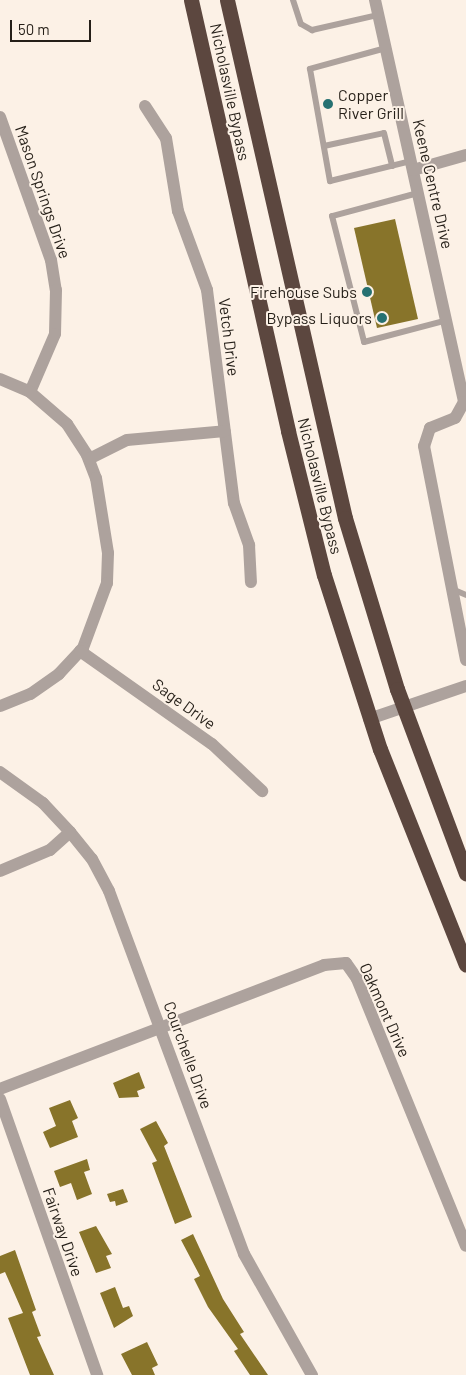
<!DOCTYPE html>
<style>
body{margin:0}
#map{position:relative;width:466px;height:1375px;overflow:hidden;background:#fcf1e6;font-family:Barlow,sans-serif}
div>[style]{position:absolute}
.building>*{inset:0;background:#88742a}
.lane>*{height:6px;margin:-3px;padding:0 3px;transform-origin:3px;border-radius:3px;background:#ada29d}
.street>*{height:12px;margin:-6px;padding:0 6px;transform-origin:6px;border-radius:6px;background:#ada29d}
.highway>*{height:15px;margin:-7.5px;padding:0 7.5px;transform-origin:7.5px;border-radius:7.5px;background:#5c473f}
.dots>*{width:14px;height:14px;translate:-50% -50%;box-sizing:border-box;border:2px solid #fcf1e6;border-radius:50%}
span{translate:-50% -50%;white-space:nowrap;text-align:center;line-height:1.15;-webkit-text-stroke:4px #fcf1e6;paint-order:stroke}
.street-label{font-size:16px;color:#251f18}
.poi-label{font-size:16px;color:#251f18}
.left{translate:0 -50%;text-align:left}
.right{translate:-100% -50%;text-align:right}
.scale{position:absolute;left:10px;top:20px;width:81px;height:22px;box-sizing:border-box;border:2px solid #251f18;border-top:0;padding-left:6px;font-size:15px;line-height:18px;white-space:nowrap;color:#251f18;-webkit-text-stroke:4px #fcf1e6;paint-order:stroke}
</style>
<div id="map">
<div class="building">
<i style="clip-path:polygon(395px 219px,418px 319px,377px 328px,354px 228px)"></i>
<i style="clip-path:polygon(139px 1072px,145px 1088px,137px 1091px,139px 1097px,119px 1098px,113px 1083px)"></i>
<i style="clip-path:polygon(70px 1100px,78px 1118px,72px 1121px,78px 1137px,50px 1148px,43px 1132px,56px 1126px,49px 1108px)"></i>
<i style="clip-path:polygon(156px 1121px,168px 1143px,164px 1146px,192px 1217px,175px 1224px,152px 1163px,157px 1161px,140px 1129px)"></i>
<i style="clip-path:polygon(87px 1159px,90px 1170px,84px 1172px,92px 1194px,77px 1200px,71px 1183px,60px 1187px,54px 1171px)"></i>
<i style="clip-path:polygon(123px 1189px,128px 1202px,116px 1206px,115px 1201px,110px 1202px,107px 1194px)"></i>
<i style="clip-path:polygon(96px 1226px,112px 1254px,106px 1256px,111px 1268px,96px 1273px,79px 1232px)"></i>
<i style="clip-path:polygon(193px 1234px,223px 1299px,244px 1332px,240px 1334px,268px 1375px,250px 1375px,234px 1351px,238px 1349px,208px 1307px,194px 1279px,200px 1276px,181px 1240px)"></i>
<i style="clip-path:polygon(15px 1250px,36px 1310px,32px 1312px,41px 1336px,37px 1337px,54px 1375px,30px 1375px,8px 1318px,23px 1313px,5px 1272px,0 1274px,0 1256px)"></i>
<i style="clip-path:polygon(115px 1287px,123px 1308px,129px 1306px,133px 1316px,114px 1328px,100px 1293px)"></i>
<i style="clip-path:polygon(147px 1342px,158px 1365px,152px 1368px,155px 1375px,132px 1375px,121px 1354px)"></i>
</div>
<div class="lane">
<i style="left:293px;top:0;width:25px;rotate:72deg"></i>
<i style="left:301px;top:24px;width:13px;rotate:29deg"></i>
<i style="left:312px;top:30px;width:68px;rotate:-12.8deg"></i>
<i style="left:386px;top:48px;width:79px;rotate:164.6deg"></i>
<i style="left:310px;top:69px;width:114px;rotate:79.9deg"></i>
<i style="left:330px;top:181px;width:83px;rotate:-13.9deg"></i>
<i style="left:324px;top:146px;width:61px;rotate:-12.2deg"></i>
<i style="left:384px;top:133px;width:34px;rotate:76deg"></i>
<i style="left:418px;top:193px;width:89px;rotate:165deg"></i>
<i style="left:332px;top:216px;width:130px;rotate:75.7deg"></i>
<i style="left:364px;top:342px;width:86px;rotate:-14.8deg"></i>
<i style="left:452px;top:589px;width:15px;rotate:23deg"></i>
</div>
<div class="street">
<i style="left:375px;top:0;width:412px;rotate:77.5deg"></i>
<i style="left:464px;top:402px;width:18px;rotate:119deg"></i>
<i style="left:455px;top:418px;width:27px;rotate:158deg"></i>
<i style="left:430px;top:428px;width:19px;rotate:108deg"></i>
<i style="left:424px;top:446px;width:218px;rotate:78.9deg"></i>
<i style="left:145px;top:106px;width:38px;rotate:57deg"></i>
<i style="left:166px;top:138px;width:74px;rotate:80.7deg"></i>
<i style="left:178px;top:211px;width:84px;rotate:69.8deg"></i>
<i style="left:207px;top:290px;width:215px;rotate:82.8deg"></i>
<i style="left:234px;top:503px;width:45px;rotate:70.3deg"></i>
<i style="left:249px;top:545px;width:37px;rotate:87deg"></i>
<i style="left:0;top:117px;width:152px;rotate:70.4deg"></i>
<i style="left:51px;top:260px;width:30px;rotate:81deg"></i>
<i style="left:56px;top:290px;width:44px;rotate:91.3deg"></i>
<i style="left:55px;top:334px;width:63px;rotate:113.3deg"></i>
<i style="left:413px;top:170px;width:55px;rotate:-15.8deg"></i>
<i style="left:0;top:379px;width:33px;rotate:23deg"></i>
<i style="left:30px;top:392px;width:49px;rotate:40.9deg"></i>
<i style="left:67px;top:424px;width:37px;rotate:57deg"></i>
<i style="left:87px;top:455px;width:25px;rotate:69deg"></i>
<i style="left:96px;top:478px;width:76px;rotate:80.9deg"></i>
<i style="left:108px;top:553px;width:30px;rotate:92deg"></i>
<i style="left:107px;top:583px;width:69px;rotate:110.3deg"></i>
<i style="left:83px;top:648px;width:35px;rotate:133deg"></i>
<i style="left:59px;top:674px;width:35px;rotate:145deg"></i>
<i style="left:30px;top:694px;width:32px;rotate:158deg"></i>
<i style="left:89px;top:459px;width:42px;rotate:-26.6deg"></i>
<i style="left:127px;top:440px;width:98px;rotate:-5.2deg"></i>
<i style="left:80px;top:651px;width:161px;rotate:35.2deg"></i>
<i style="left:212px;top:744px;width:69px;rotate:43.2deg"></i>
<i style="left:369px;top:719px;width:102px;rotate:-18.8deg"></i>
<i style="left:0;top:772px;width:53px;rotate:35.8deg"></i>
<i style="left:43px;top:803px;width:40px;rotate:47deg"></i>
<i style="left:70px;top:832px;width:35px;rotate:51deg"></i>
<i style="left:92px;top:859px;width:36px;rotate:62deg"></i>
<i style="left:109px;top:891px;width:387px;rotate:69.6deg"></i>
<i style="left:244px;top:1254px;width:139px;rotate:60.7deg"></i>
<i style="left:0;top:871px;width:54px;rotate:-22.8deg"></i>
<i style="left:50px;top:850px;width:27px;rotate:-42deg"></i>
<i style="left:0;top:1089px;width:347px;rotate:-20.9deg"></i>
<i style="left:324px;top:965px;width:22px;rotate:-5deg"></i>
<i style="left:346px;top:963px;width:19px;rotate:55deg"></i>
<i style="left:357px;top:979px;width:288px;rotate:67.8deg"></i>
<i style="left:0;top:1099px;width:293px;rotate:70.6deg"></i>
</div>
<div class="highway">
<i style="left:191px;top:0;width:442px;rotate:77.3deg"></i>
<i style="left:288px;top:431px;width:148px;rotate:76deg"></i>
<i style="left:324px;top:575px;width:183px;rotate:72.2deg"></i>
<i style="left:380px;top:749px;width:232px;rotate:68.3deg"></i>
<i style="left:227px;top:0;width:531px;rotate:77.17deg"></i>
<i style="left:345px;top:518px;width:179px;rotate:73.1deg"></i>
<i style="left:397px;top:689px;width:197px;rotate:69.5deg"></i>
</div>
<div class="dots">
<i style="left:328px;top:104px;background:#267172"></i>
<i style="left:367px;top:292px;background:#267172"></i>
<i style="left:382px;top:318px;background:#267172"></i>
</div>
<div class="street-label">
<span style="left:230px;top:92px;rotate:78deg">Nicholasville Bypass</span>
<span style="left:433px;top:184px;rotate:77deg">Keene Centre Drive</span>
<span style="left:43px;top:192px;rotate:71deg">Mason Springs Drive</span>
<span style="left:229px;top:337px;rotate:83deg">Vetch Drive</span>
<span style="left:320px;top:486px;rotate:76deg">Nicholasville Bypass</span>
<span style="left:184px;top:704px;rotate:36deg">Sage Drive</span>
<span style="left:385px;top:1010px;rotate:66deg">Oakmont Drive</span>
<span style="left:188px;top:1055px;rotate:70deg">Courchelle Drive</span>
<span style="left:63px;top:1232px;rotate:71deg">Fairway Drive</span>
</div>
<div class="poi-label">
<span class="left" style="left:338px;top:104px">Copper<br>River Grill</span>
<span class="right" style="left:357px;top:292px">Firehouse Subs</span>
<span class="right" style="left:372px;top:318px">Bypass Liquors</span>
</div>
<div class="scale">50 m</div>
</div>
